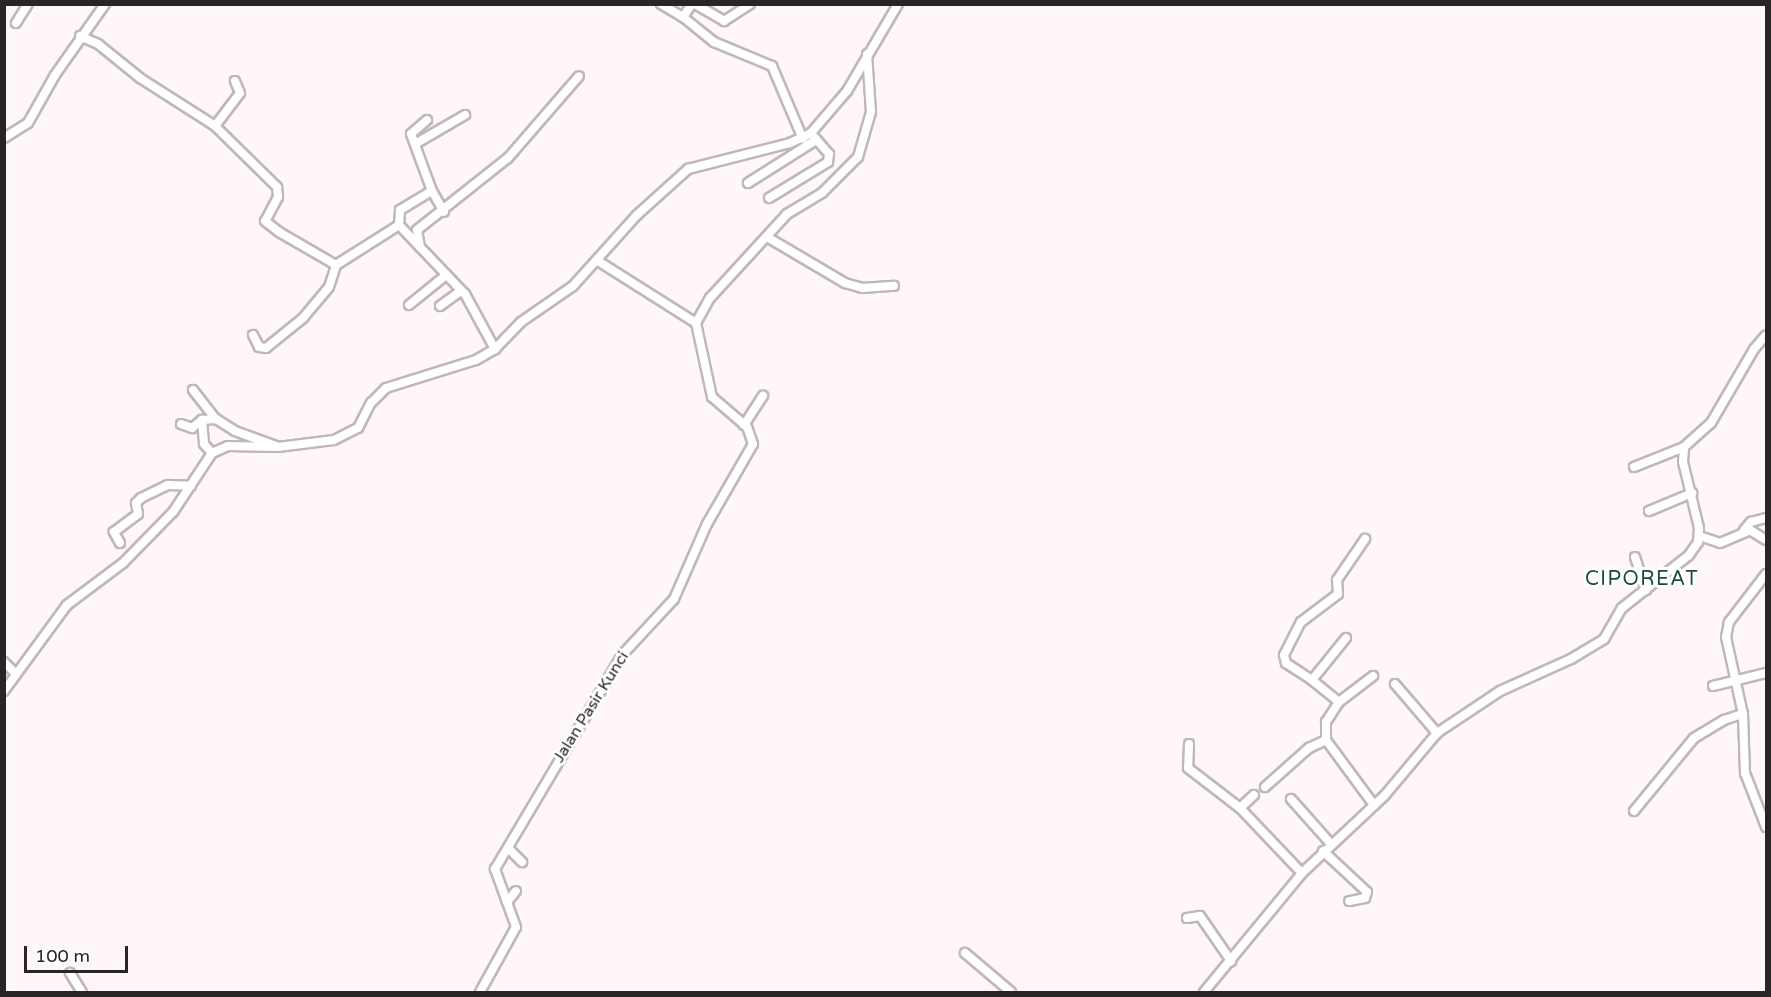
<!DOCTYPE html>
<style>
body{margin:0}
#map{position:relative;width:1771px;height:997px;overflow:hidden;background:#fff6fa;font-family:"Varela Round",sans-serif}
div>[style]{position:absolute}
.roads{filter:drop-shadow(2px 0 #c1b7bb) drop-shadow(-2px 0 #c1b7bb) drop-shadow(0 2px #c1b7bb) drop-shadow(0 -2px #c1b7bb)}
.minor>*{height:8px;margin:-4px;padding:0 4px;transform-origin:4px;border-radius:4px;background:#fff}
span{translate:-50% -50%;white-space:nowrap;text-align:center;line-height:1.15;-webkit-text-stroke:6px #fff;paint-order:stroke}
.street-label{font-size:16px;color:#292527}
.quarter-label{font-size:20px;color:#1a4a3a;letter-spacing:1.5px}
.frame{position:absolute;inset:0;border:6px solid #292527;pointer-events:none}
.scale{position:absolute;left:24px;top:946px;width:104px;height:27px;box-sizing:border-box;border:3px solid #292527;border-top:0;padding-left:8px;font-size:18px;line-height:21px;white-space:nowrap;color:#292527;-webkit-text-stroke:4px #fff;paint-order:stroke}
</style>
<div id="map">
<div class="roads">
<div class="minor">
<i style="left:661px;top:4px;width:26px;rotate:31deg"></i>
<i style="left:692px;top:4px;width:16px;rotate:125deg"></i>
<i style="left:683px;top:17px;width:40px;rotate:39deg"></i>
<i style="left:714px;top:42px;width:63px;rotate:22.5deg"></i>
<i style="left:772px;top:66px;width:79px;rotate:67deg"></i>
<i style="left:695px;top:4px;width:34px;rotate:30deg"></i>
<i style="left:724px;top:21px;width:31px;rotate:-33deg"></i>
<i style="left:16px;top:23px;width:22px;rotate:-58deg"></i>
<i style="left:80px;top:36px;width:20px;rotate:24deg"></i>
<i style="left:98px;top:44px;width:54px;rotate:39deg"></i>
<i style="left:140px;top:78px;width:89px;rotate:32.6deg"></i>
<i style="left:215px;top:126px;width:87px;rotate:44.5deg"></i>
<i style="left:277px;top:187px;width:10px;rotate:84deg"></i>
<i style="left:278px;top:197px;width:27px;rotate:118deg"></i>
<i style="left:265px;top:221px;width:18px;rotate:38deg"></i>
<i style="left:279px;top:232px;width:66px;rotate:30.1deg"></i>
<i style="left:336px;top:265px;width:75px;rotate:-32.4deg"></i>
<i style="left:399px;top:225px;width:95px;rotate:46.3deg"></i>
<i style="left:465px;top:294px;width:63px;rotate:61.4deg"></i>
<i style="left:427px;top:120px;width:21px;rotate:139deg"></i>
<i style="left:411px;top:134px;width:61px;rotate:69.8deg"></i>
<i style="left:215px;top:126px;width:41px;rotate:-52.9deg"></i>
<i style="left:240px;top:93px;width:13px;rotate:-113deg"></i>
<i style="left:4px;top:138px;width:28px;rotate:-32deg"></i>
<i style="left:28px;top:123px;width:55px;rotate:-60.6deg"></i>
<i style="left:55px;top:75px;width:87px;rotate:-54.8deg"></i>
<i style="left:415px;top:144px;width:58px;rotate:-30.1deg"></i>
<i style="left:748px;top:183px;width:80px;rotate:-32.3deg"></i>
<i style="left:769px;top:198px;width:69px;rotate:-31.4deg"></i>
<i style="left:828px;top:162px;width:8px;rotate:-83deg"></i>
<i style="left:829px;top:154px;width:28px;rotate:-131deg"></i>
<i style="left:399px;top:225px;width:15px;rotate:-86deg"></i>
<i style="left:400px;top:210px;width:37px;rotate:-31deg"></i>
<i style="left:432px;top:191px;width:24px;rotate:60deg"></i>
<i style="left:767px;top:237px;width:91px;rotate:30.5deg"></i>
<i style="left:845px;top:283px;width:18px;rotate:16deg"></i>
<i style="left:862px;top:288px;width:32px;rotate:-4deg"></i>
<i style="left:420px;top:247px;width:17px;rotate:-100deg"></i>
<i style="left:417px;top:230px;width:116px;rotate:-38.4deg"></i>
<i style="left:508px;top:158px;width:108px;rotate:-49.1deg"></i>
<i style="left:598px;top:261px;width:116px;rotate:32.3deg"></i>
<i style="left:409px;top:305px;width:48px;rotate:-39deg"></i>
<i style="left:440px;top:306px;width:26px;rotate:-36deg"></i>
<i style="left:253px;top:335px;width:13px;rotate:63deg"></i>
<i style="left:259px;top:347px;width:7px;rotate:8deg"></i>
<i style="left:266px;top:348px;width:48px;rotate:-39deg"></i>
<i style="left:303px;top:318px;width:40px;rotate:-50deg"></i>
<i style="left:329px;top:287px;width:23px;rotate:-72deg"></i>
<i style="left:193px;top:390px;width:37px;rotate:52deg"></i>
<i style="left:202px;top:420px;width:24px;rotate:85deg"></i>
<i style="left:204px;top:444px;width:12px;rotate:48deg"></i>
<i style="left:181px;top:424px;width:12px;rotate:20deg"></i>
<i style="left:192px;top:428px;width:13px;rotate:-39deg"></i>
<i style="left:202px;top:420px;width:14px;rotate:-4deg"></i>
<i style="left:216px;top:419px;width:22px;rotate:32deg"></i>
<i style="left:235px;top:431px;width:44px;rotate:20.1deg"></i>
<i style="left:744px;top:425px;width:35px;rotate:-57deg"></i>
<i style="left:1634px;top:467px;width:54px;rotate:-21.8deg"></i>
<i style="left:1649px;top:511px;width:47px;rotate:-22.7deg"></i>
<i style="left:1744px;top:530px;width:11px;rotate:-49deg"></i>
<i style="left:1751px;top:522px;width:16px;rotate:-15deg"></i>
<i style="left:1699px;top:536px;width:22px;rotate:18deg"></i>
<i style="left:1720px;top:543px;width:33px;rotate:-23deg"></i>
<i style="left:1750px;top:530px;width:19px;rotate:32deg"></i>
<i style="left:120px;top:543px;width:13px;rotate:-119deg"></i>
<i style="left:114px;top:532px;width:30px;rotate:-37deg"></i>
<i style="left:138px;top:514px;width:11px;rotate:-100deg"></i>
<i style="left:136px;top:503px;width:7px;rotate:-45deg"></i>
<i style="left:141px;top:498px;width:30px;rotate:-26deg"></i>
<i style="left:168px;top:485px;width:23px;rotate:2deg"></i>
<i style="left:1635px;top:557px;width:35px;rotate:72deg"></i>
<i style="left:1766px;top:574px;width:61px;rotate:127.6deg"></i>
<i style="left:1729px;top:622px;width:15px;rotate:101deg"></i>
<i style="left:1726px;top:637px;width:79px;rotate:77.6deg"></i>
<i style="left:1743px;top:714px;width:59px;rotate:88.1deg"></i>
<i style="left:1745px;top:773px;width:58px;rotate:68.7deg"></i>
<i style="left:4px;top:662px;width:17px;rotate:45deg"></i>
<i style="left:1312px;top:680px;width:31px;rotate:-147deg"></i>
<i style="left:1286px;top:663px;width:8px;rotate:-104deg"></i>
<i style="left:1284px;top:655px;width:37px;rotate:-63deg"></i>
<i style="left:1301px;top:622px;width:46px;rotate:-37.1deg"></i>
<i style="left:1338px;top:594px;width:14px;rotate:-94deg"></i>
<i style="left:1337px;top:580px;width:50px;rotate:-55.7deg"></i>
<i style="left:1395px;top:684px;width:65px;rotate:49.4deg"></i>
<i style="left:1713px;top:686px;width:55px;rotate:-13.8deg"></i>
<i style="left:4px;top:691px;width:107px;rotate:-53.8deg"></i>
<i style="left:67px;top:605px;width:70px;rotate:-36.9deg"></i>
<i style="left:123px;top:563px;width:71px;rotate:-45.6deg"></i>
<i style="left:173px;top:512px;width:71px;rotate:-56.5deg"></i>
<i style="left:212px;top:453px;width:17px;rotate:-24deg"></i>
<i style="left:228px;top:446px;width:50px;rotate:1.1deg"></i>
<i style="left:278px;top:447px;width:56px;rotate:-7.1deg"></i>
<i style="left:334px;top:440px;width:27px;rotate:-27deg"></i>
<i style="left:358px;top:428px;width:28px;rotate:-63deg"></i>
<i style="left:371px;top:403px;width:21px;rotate:-45deg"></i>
<i style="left:386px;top:388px;width:94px;rotate:-17.3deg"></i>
<i style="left:476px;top:360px;width:22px;rotate:-30deg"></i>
<i style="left:495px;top:349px;width:37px;rotate:-46deg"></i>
<i style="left:521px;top:322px;width:63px;rotate:-34.7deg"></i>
<i style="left:573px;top:286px;width:96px;rotate:-48deg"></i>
<i style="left:637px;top:215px;width:69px;rotate:-42deg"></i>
<i style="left:688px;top:169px;width:105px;rotate:-14.3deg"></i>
<i style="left:790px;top:143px;width:23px;rotate:-25deg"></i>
<i style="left:811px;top:133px;width:55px;rotate:-49.4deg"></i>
<i style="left:847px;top:91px;width:101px;rotate:-59.6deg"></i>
<i style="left:1339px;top:702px;width:43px;rotate:-37.4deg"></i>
<i style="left:1326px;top:740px;width:18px;rotate:-90deg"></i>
<i style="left:1326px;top:722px;width:24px;rotate:-57deg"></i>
<i style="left:1339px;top:702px;width:35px;rotate:-141deg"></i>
<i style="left:1312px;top:680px;width:54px;rotate:-51deg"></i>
<i style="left:1189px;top:744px;width:24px;rotate:92deg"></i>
<i style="left:1188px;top:768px;width:66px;rotate:37.6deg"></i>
<i style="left:1240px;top:808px;width:90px;rotate:46.4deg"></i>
<i style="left:1265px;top:787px;width:59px;rotate:-41.6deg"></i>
<i style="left:1309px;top:748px;width:19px;rotate:-25deg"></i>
<i style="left:1326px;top:740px;width:81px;rotate:53.6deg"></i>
<i style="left:1291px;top:799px;width:59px;rotate:48.4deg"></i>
<i style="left:1240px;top:808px;width:19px;rotate:-43deg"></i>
<i style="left:1634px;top:811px;width:94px;rotate:-50.6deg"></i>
<i style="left:1694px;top:738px;width:35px;rotate:-31deg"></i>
<i style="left:1724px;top:720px;width:20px;rotate:-18deg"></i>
<i style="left:508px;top:848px;width:20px;rotate:45deg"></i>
<i style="left:1323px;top:851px;width:60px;rotate:43deg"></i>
<i style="left:1367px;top:892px;width:6px;rotate:108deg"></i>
<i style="left:1365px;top:898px;width:16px;rotate:169deg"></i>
<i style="left:507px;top:902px;width:14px;rotate:-51deg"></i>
<i style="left:1187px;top:918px;width:13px;rotate:-9deg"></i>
<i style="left:1200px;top:916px;width:55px;rotate:55.4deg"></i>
<i style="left:965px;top:953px;width:60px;rotate:40.3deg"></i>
<i style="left:70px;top:973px;width:22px;rotate:58deg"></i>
<i style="left:480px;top:992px;width:74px;rotate:-61deg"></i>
<i style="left:516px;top:927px;width:62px;rotate:-109.9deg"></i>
<i style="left:495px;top:869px;width:249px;rotate:-59.3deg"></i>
<i style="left:622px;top:655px;width:76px;rotate:-47.1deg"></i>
<i style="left:674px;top:599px;width:82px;rotate:-66.3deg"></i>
<i style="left:707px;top:524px;width:92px;rotate:-60.1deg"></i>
<i style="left:753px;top:444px;width:18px;rotate:-109deg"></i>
<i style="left:747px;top:427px;width:46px;rotate:-139.4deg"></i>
<i style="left:712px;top:397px;width:76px;rotate:-102.2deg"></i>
<i style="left:696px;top:323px;width:29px;rotate:-61deg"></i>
<i style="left:710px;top:298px;width:114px;rotate:-47.5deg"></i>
<i style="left:787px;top:214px;width:41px;rotate:-31deg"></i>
<i style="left:822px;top:193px;width:51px;rotate:-45deg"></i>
<i style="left:858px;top:157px;width:47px;rotate:-73.9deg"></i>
<i style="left:871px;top:112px;width:58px;rotate:-93.9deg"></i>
<i style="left:1204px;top:992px;width:154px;rotate:-50.5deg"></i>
<i style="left:1302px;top:873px;width:114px;rotate:-43.2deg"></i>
<i style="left:1385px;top:795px;width:81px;rotate:-50deg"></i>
<i style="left:1437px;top:733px;width:76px;rotate:-33.7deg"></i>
<i style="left:1500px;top:691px;width:78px;rotate:-24.3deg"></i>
<i style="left:1571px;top:659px;width:39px;rotate:-31deg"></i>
<i style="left:1604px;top:639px;width:36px;rotate:-60deg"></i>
<i style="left:1622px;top:608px;width:85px;rotate:-38.3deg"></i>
<i style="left:1689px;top:555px;width:16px;rotate:-55deg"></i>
<i style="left:1698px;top:542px;width:14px;rotate:-86deg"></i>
<i style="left:1699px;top:528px;width:68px;rotate:-103.6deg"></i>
<i style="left:1683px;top:462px;width:15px;rotate:-86deg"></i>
<i style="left:1684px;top:447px;width:36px;rotate:-42deg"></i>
<i style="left:1711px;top:423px;width:86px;rotate:-59.8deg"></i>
<i style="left:1754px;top:349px;width:18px;rotate:-49deg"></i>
</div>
</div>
<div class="street-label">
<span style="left:591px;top:707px;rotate:-58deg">Jalan Pasir Kunci</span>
</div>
<div class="quarter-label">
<span style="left:1642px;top:579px">CIPOREAT</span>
</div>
<div class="frame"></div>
<div class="scale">100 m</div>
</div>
